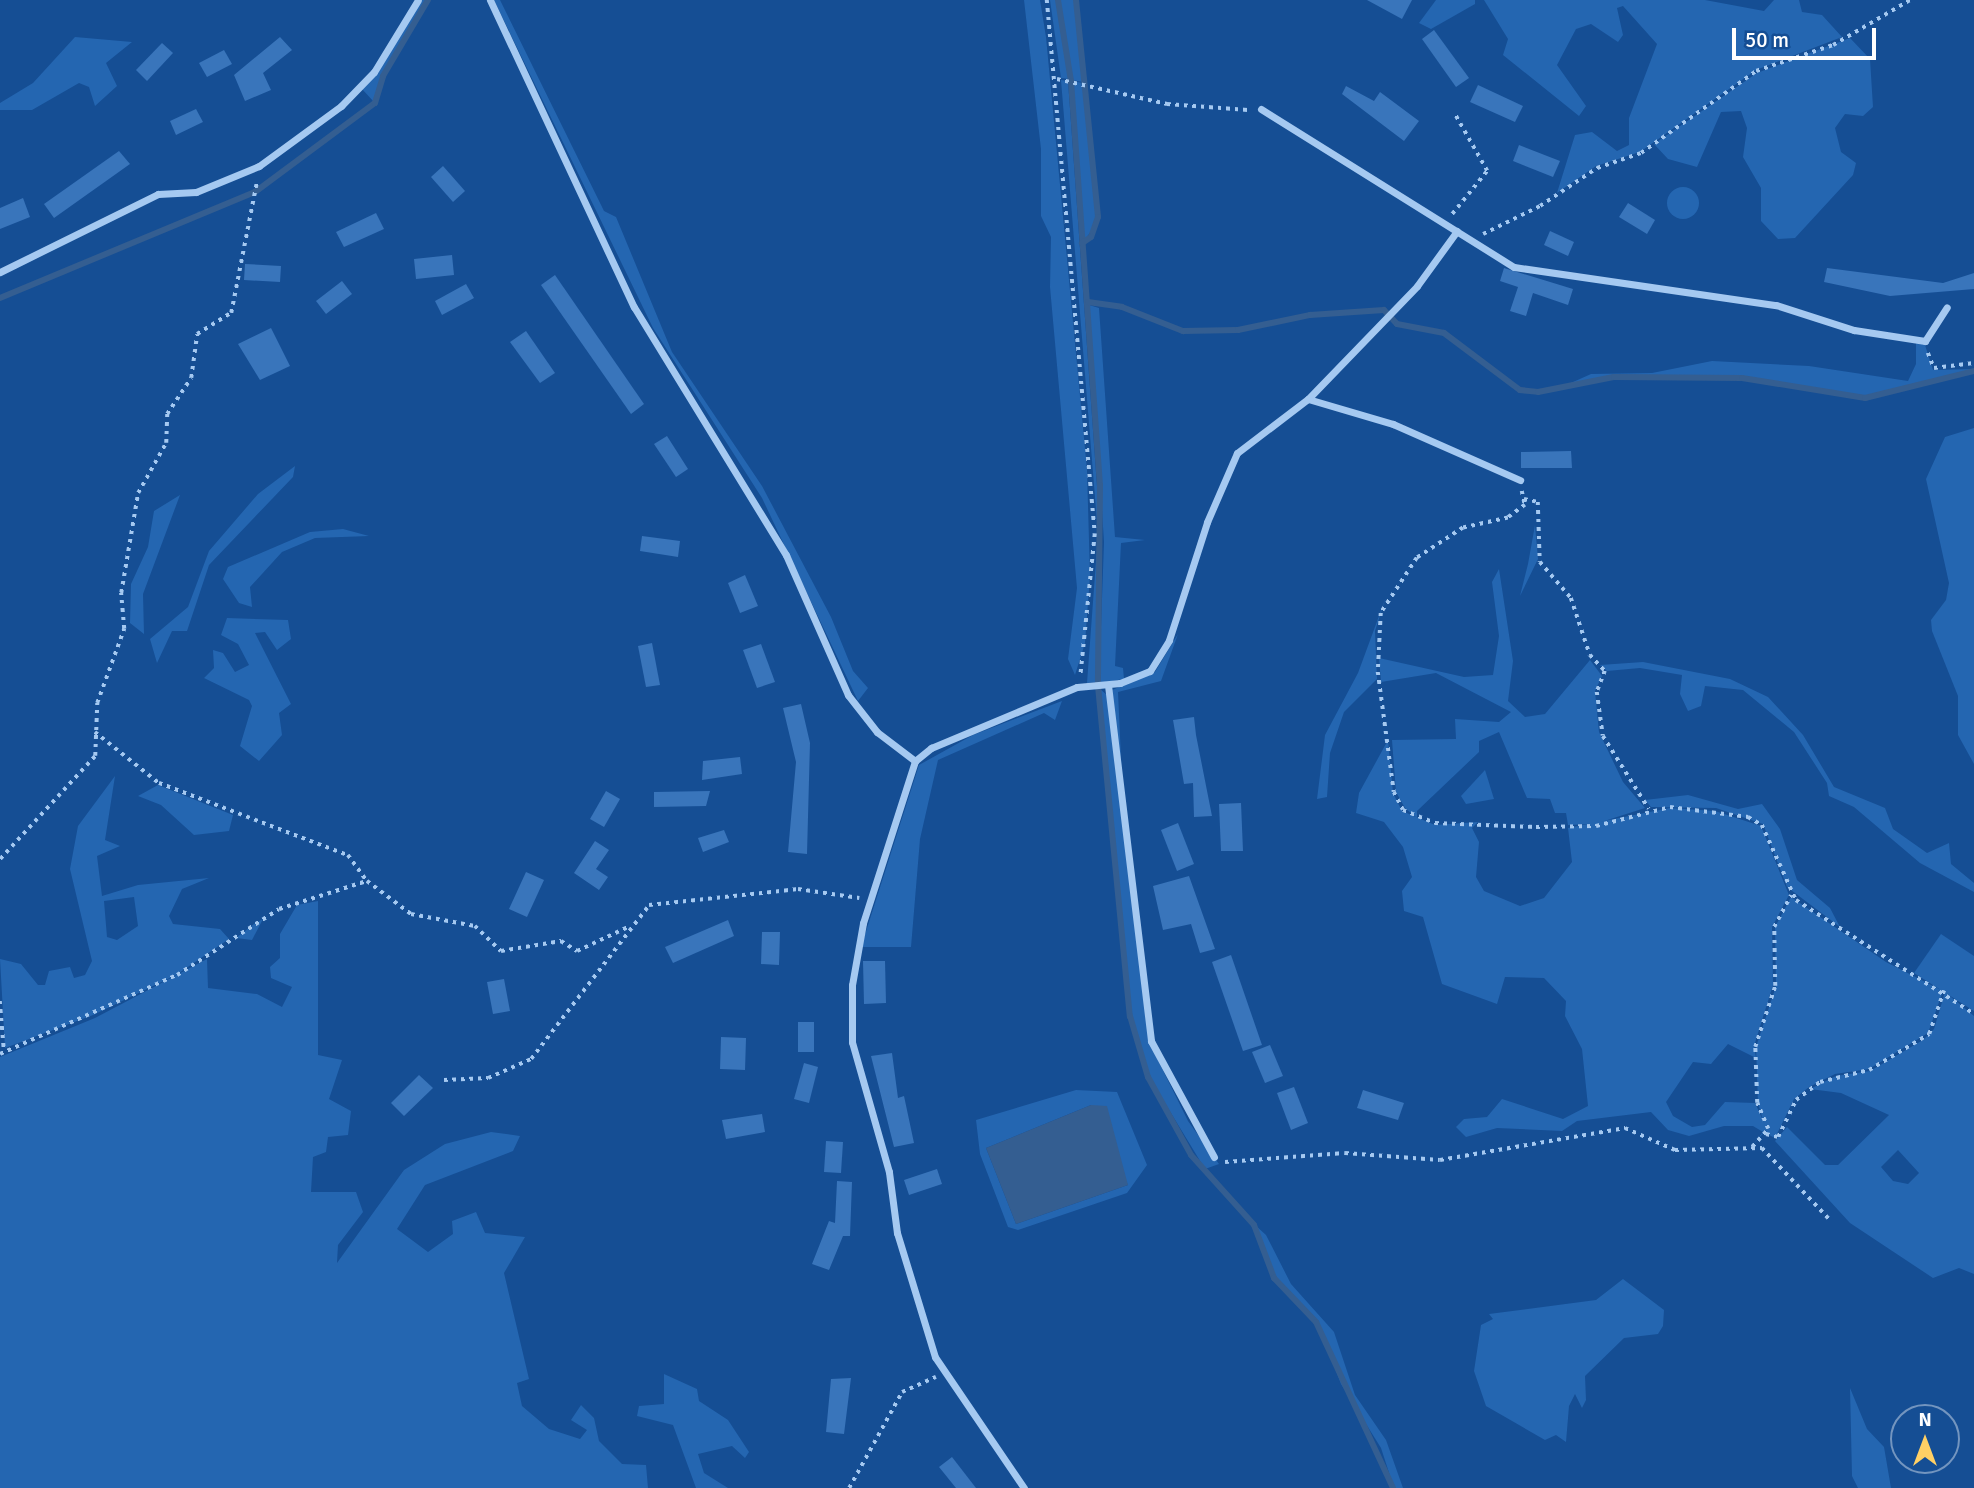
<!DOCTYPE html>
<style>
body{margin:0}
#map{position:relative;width:1974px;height:1488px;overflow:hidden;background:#154e94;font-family:Signika,sans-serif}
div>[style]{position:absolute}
.green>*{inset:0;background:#2466b1}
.round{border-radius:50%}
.water>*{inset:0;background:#345e91}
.stream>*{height:6px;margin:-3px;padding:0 3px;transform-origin:3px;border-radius:3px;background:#345e91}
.building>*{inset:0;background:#3975bb}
.path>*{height:3.5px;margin-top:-1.75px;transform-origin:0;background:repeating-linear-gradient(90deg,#a5c9f1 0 3.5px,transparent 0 8.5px)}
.street>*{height:7px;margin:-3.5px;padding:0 3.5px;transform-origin:3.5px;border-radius:3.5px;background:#a5c9f1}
span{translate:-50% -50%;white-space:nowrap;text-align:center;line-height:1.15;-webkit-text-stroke:5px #154e94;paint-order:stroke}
.north{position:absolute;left:1890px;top:1404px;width:70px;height:70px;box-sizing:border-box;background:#154e94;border:2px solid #7395bf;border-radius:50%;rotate:0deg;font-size:19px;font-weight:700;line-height:28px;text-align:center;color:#fff}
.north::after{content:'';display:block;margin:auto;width:24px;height:32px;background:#ffd065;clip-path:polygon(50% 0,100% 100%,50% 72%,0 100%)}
.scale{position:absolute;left:1732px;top:28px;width:144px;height:32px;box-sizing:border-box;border:4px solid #fff;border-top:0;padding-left:9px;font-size:21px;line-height:24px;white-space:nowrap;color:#fff;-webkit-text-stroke:5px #154e94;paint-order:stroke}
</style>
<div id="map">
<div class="green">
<i style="clip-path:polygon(421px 0,429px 0,382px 75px,374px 102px,362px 89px)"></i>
<i style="clip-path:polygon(494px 0,500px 0,604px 211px,616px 217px,672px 352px,762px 486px,831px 617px,853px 671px,868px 688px,858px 701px,762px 498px,653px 328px)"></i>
<i style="clip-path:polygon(1024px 0,1040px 0,1046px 37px,1087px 470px,1090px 576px,1085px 643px,1075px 675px,1068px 659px,1077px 588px,1050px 287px,1051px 237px,1041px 216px,1041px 149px)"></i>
<i style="clip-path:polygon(1050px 0,1056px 0,1069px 79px,1061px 78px)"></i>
<i style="clip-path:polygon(1059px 0,1075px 0,1083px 82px,1072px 80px)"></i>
<i style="clip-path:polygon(1436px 0,1475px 0,1475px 4px,1431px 29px,1419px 23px)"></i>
<i style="clip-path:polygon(1484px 0,1705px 0,1764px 11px,1774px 0,1799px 0,1802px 12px,1822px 15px,1842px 37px,1756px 70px,1640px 152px,1596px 166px,1557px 193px,1575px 135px,1592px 132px,1617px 151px,1629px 145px,1629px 118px,1657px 44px,1623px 6px,1617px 8px,1623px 35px,1618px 42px,1591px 24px,1576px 29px,1557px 65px,1586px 106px,1579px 116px,1503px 55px,1508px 39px)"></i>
<i style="clip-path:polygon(75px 37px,132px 42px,106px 63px,117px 86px,95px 106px,89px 87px,79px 83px,32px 110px,0 110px,0 103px,33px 83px)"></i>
<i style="clip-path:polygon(1850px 38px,1870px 59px,1873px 107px,1863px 116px,1845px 114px,1835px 128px,1841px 152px,1856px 163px,1853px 175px,1795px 238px,1778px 239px,1761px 221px,1761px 188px,1743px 157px,1747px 128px,1741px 111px,1721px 112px,1697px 167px,1668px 159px,1654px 144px,1757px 73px)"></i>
<i style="clip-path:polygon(1061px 80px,1068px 81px,1101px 542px,1096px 682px,1087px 683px,1098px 534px)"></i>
<i style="clip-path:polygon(1072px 81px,1083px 83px,1096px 197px,1096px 225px,1083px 242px)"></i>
<i class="round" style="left:1667px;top:187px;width:32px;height:32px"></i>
<i style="clip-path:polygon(1089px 305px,1099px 308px,1115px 537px,1145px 540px,1121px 543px,1115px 666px,1123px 668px,1124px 679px,1099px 683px,1104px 542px)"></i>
<i style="clip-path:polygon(1916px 342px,1924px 342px,1933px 370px,1974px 369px,1865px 397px,1742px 376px,1614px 375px,1553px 391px,1591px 374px,1652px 373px,1712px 361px,1809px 366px,1908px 381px,1916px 364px)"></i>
<i style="clip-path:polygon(1974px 428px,1974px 764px,1958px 735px,1958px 696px,1932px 631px,1931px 620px,1946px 600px,1949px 583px,1926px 479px,1945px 437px)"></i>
<i style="clip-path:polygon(295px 466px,293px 477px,209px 565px,187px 631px,172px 631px,157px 663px,150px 639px,188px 607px,209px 551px,258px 494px)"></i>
<i style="clip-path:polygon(180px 495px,143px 594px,144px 634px,130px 623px,131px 584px,148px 547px,154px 511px)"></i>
<i style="clip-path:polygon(1535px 525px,1538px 559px,1520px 596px,1528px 564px)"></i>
<i style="clip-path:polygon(343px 529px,369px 536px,315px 538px,282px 552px,250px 587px,252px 607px,239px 603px,223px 579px,228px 567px,310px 532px)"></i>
<i style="clip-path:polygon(1499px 569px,1513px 661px,1508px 701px,1525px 717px,1545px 714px,1590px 660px,1602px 676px,1595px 691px,1599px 732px,1623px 782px,1645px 808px,1595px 824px,1568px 825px,1566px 813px,1555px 813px,1550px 799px,1527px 798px,1499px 732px,1479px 741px,1479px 752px,1417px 811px,1417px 818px,1405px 808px,1396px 792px,1392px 740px,1456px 739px,1455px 719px,1499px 722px,1511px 712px,1436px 673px,1381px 682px,1379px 658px,1464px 677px,1493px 675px,1499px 636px,1492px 582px)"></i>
<i style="clip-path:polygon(1386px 597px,1375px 631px,1377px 679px,1344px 712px,1330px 753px,1327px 797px,1317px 799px,1325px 735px,1358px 673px)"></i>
<i style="clip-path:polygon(227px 618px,288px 620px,291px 639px,277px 650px,265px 632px,255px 633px,291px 704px,279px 713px,282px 735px,259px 761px,240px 746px,252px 706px,249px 700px,204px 678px,214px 668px,213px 650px,223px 653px,235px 672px,249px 665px,238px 644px,221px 635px)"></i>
<i style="clip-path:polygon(1178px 634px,1161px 681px,1118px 692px,1123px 802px,1112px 690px,1155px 672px)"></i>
<i style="clip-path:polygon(1643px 662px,1730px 679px,1768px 697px,1803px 735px,1834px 787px,1885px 808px,1893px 829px,1927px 853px,1949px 843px,1951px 864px,1974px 883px,1974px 892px,1920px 863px,1854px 807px,1829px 796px,1827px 783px,1794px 732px,1743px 690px,1705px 686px,1701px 706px,1688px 711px,1680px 694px,1682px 675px,1640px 668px,1607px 671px,1600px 665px)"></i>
<i style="clip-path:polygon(1100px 689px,1107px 695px,1149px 1042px,1188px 1121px,1219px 1164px,1205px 1169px,1149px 1077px,1131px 1016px)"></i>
<i style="clip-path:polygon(1062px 701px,1055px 720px,1044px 713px,938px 760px,920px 839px,911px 947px,861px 947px,919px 765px,973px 735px)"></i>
<i style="clip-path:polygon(1388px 740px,1393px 793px,1402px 811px,1435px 825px,1478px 822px,1472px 828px,1479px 842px,1476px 877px,1484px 891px,1520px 906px,1544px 898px,1572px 862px,1568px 828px,1670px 808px,1715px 811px,1761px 826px,1789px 895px,1772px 927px,1773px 985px,1754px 1046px,1756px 1058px,1728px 1044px,1711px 1064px,1693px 1062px,1666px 1102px,1673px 1116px,1692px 1127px,1705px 1125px,1725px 1102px,1755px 1103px,1767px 1129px,1752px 1146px,1763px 1132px,1753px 1126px,1724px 1126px,1689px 1136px,1668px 1130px,1651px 1112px,1577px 1121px,1562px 1131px,1497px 1128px,1466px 1137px,1456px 1127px,1464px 1119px,1487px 1117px,1502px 1099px,1563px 1119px,1588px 1106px,1582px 1049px,1565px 1016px,1566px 1001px,1544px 978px,1505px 977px,1497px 1004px,1442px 984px,1423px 917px,1404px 911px,1402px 891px,1412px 877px,1403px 847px,1384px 822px,1356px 813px,1359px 793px)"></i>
<i style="clip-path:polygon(1485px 770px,1494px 799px,1466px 804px,1461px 796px)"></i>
<i style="clip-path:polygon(evenodd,115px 776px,105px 840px,120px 846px,97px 856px,102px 896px,138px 885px,209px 878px,182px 889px,169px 916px,173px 924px,220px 929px,229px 939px,176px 975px,93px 1015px,5px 1048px,0 959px,21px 964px,38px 985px,45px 985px,49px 971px,70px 967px,74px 978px,85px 975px,92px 961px,70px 869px,78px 826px,115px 776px,134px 897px,138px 926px,117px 940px,107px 937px,104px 901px,134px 897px)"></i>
<i style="clip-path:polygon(158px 785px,233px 815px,229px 831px,194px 835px,161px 805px,138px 796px)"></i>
<i style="clip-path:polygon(1688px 795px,1738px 809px,1762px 804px,1780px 829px,1797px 880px,1830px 908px,1840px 927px,1787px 887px,1763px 824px,1716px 808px,1651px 807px,1645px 800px)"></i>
<i style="clip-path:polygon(1791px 897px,1886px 962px,1943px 991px,1928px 1033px,1869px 1069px,1835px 1074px,1809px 1087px,1794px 1099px,1775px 1138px,1767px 1134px,1758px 1103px,1756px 1047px,1776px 986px,1775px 927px)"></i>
<i style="clip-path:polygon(318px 901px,318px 1055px,342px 1060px,329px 1099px,351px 1111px,348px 1135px,328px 1137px,326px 1152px,313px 1157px,311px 1192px,356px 1192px,363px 1212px,338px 1245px,337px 1263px,404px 1170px,445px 1144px,491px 1132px,520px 1136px,513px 1151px,425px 1185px,397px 1229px,428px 1252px,453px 1234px,452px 1221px,476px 1212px,485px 1233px,525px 1237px,504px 1273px,529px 1379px,517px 1383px,522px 1406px,549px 1429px,580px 1439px,587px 1430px,571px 1420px,581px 1405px,594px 1418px,599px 1441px,622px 1464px,646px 1465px,648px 1488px,0 1488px,0 1057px,95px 1018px,207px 959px,208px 988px,257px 994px,282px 1007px,292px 987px,271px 978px,270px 967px,280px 958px,280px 934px,297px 905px)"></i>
<i style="clip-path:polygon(263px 919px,252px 940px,236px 938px,254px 924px)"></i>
<i style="clip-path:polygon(1941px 934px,1974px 956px,1974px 1011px,1914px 973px)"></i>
<i style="clip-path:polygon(evenodd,1945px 992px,1974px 1016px,1974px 1274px,1959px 1268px,1933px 1278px,1850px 1223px,1775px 1141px,1787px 1127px,1825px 1165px,1838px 1165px,1889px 1115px,1841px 1093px,1810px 1089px,1836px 1076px,1870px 1071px,1923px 1040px,1934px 1029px,1945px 992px,1898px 1150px,1919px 1173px,1908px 1184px,1893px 1181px,1881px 1167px,1898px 1150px)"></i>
<i style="clip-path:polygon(evenodd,1076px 1090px,1117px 1092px,1147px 1165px,1127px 1193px,1018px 1230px,1008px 1227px,980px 1154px,976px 1120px,1076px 1090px,1091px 1105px,1128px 1185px,1016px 1224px,986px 1148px,1091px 1105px)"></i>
<i style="clip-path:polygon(1255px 1225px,1266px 1235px,1291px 1284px,1334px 1332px,1355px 1395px,1386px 1440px,1403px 1488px,1394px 1488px,1381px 1448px,1341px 1384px,1317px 1321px,1275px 1277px)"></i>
<i style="clip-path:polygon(1623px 1279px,1664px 1310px,1663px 1326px,1658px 1334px,1624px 1338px,1585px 1376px,1586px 1400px,1582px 1408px,1575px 1394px,1569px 1406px,1566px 1442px,1556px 1435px,1545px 1440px,1486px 1406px,1474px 1371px,1481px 1325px,1493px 1319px,1489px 1314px,1596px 1300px)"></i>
<i style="clip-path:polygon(664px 1374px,697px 1389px,699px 1401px,728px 1420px,749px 1452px,745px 1458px,732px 1446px,698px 1454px,704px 1473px,728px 1488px,696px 1488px,673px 1425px,637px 1416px,639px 1406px,664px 1404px)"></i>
<i style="clip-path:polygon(1850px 1388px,1867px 1429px,1884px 1447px,1891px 1488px,1858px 1488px,1852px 1476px)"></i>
</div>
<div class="water">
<i style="clip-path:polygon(1091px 1105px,1107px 1106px,1128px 1185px,1016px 1224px,986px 1148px)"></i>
</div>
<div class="stream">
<i style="left:1058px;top:0;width:82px;rotate:80.9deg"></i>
<i style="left:1071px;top:81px;width:405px;rotate:85.9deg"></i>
<i style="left:1100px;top:485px;width:201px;rotate:90.6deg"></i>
<i style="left:1098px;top:686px;width:332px;rotate:84.5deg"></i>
<i style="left:1130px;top:1016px;width:64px;rotate:73.6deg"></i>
<i style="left:1148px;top:1077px;width:89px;rotate:61.1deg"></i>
<i style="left:1191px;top:1155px;width:94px;rotate:48deg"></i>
<i style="left:1254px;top:1225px;width:57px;rotate:69.3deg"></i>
<i style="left:1274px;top:1278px;width:61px;rotate:46.3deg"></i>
<i style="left:1316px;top:1322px;width:183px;rotate:65.1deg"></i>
<i style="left:1076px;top:0;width:218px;rotate:84.2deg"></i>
<i style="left:1098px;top:217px;width:21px;rotate:109deg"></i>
<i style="left:1091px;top:237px;width:11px;rotate:146deg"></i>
<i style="left:0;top:298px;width:276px;rotate:-22.6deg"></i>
<i style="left:255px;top:192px;width:149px;rotate:-36.6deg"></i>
<i style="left:375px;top:103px;width:28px;rotate:-73deg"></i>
<i style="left:383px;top:76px;width:88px;rotate:-59.4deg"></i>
<i style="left:1088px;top:302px;width:34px;rotate:8deg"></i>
<i style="left:1122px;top:307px;width:66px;rotate:21.5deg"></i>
<i style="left:1183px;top:331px;width:55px;rotate:-1deg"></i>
<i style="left:1238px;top:330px;width:74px;rotate:-11.8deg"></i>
<i style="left:1310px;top:315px;width:74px;rotate:-3.9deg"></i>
<i style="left:1384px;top:310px;width:19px;rotate:47deg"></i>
<i style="left:1397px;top:324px;width:48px;rotate:10.8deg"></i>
<i style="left:1444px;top:333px;width:95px;rotate:36.9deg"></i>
<i style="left:1520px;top:390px;width:18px;rotate:6deg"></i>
<i style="left:1538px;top:392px;width:77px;rotate:-11.2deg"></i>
<i style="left:1614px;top:377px;width:128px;rotate:0.4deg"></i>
<i style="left:1742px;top:378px;width:125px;rotate:9.2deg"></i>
<i style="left:1865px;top:398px;width:112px;rotate:-13.9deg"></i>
</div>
<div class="building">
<i style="clip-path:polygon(1367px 0,1412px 0,1402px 19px)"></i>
<i style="clip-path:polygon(1434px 30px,1469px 78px,1456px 87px,1422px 39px)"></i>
<i style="clip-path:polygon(280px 37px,292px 50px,263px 73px,271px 90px,245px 101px,234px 75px)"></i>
<i style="clip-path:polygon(162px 43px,173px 53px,147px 81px,136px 70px)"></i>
<i style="clip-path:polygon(224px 50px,232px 64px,207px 77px,199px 63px)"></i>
<i style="clip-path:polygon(1478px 85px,1523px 106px,1515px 122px,1470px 102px)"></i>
<i style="clip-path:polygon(1346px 86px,1374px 101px,1380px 92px,1419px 121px,1404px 141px,1342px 94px)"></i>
<i style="clip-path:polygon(196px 109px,203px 122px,176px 135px,170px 121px)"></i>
<i style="clip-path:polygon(1519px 145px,1560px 161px,1553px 177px,1513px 161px)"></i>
<i style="clip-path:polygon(119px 151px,130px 164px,54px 218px,44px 204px)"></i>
<i style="clip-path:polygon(443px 166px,465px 191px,453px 202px,431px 177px)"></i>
<i style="clip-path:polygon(23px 198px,30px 217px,0 229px,0 208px)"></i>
<i style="clip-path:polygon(1628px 203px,1655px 220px,1647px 234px,1619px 217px)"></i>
<i style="clip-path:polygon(376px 213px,384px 229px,344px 247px,336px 232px)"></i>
<i style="clip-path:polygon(1550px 231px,1574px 242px,1568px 256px,1544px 245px)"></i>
<i style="clip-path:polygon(452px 255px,454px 275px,416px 279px,414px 259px)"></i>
<i style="clip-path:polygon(245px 264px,281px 266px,280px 282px,244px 280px)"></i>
<i style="clip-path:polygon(1504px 268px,1573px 289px,1568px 305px,1533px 293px,1526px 316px,1510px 311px,1518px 287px,1500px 281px)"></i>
<i style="clip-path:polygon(1827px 268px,1943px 283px,1974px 273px,1974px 289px,1890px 296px,1824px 282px)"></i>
<i style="clip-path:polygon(555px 275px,644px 404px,631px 414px,541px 285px)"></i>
<i style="clip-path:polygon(342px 281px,352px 294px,326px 314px,316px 301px)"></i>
<i style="clip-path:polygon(466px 284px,474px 298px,442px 315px,435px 301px)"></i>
<i style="clip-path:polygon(271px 328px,290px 366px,260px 380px,238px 344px)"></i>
<i style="clip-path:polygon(526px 331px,555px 373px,540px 383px,510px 342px)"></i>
<i style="clip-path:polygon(667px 436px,688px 469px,676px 477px,654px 444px)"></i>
<i style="clip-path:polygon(1571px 451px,1572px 468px,1521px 468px,1521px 452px)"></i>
<i style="clip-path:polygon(642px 536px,680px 541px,678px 557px,640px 551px)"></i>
<i style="clip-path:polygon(745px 575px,758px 606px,740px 613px,728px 583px)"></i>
<i style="clip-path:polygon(652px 643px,660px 685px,646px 687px,638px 646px)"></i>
<i style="clip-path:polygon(761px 644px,775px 682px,757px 688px,743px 650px)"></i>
<i style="clip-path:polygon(801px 704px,810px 743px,807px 854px,788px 852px,796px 762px,783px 708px)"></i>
<i style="clip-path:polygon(1194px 717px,1196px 735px,1212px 816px,1194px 817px,1193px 783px,1184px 784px,1173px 720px)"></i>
<i style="clip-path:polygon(740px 757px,742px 774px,702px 780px,703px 761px)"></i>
<i style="clip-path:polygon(606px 791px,620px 799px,604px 827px,590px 819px)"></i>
<i style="clip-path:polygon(710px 791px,706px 806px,654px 807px,654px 792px)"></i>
<i style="clip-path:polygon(1241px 803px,1243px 851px,1221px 851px,1219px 804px)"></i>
<i style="clip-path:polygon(1178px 823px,1194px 864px,1177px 871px,1161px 830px)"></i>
<i style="clip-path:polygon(724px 830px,729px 842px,703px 852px,698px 838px)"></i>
<i style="clip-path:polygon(595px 841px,609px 850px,596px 869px,608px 877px,599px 890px,574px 873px)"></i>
<i style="clip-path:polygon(526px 872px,544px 880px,527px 917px,509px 909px)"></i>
<i style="clip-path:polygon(1189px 876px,1215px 949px,1200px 953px,1191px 924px,1163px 930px,1153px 886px)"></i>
<i style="clip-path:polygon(728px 920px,734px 936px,673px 963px,665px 947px)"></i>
<i style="clip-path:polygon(762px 932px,780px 932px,779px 965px,761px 964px)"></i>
<i style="clip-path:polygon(1231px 955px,1262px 1045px,1243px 1051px,1212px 962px)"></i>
<i style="clip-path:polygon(863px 961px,885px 961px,886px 1003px,864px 1004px)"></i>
<i style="clip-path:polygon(504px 979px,510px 1011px,493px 1014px,487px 982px)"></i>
<i style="clip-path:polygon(798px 1022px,814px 1022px,814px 1052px,798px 1052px)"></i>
<i style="clip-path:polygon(721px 1037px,746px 1038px,745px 1070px,720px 1069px)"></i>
<i style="clip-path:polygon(1270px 1045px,1283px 1076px,1265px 1083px,1252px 1052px)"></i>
<i style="clip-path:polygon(892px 1053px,898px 1098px,904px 1096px,914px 1143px,894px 1147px,871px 1056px)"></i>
<i style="clip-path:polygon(804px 1063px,818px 1067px,809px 1103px,794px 1099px)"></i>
<i style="clip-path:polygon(419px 1075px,433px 1088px,404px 1116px,391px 1103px)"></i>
<i style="clip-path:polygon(1294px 1087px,1308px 1123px,1291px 1130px,1277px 1093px)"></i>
<i style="clip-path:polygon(1363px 1090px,1404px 1103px,1398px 1120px,1357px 1108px)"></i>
<i style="clip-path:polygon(762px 1114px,765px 1132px,726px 1139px,722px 1120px)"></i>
<i style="clip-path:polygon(826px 1141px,843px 1142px,841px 1173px,824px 1172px)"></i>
<i style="clip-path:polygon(937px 1169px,942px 1184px,909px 1195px,904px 1180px)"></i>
<i style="clip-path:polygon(837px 1181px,852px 1182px,850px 1236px,843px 1236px,829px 1270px,812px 1264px,829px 1221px,835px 1223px)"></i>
<i style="clip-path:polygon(851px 1378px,844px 1434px,826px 1432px,831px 1379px)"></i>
<i style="clip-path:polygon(952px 1457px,976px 1488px,956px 1488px,939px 1467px)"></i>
</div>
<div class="path">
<i style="left:1047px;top:0;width:536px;rotate:84.86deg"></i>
<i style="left:1095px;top:534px;width:140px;rotate:95.8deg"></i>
<i style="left:1057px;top:79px;width:113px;rotate:12.8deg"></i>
<i style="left:1167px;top:104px;width:81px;rotate:4.2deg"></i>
<i style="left:1452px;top:214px;width:55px;rotate:-50.9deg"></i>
<i style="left:1487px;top:171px;width:64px;rotate:-119.7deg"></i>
<i style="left:1483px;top:234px;width:64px;rotate:-26.2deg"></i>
<i style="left:1540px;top:206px;width:69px;rotate:-33.7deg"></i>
<i style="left:1597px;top:168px;width:46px;rotate:-18.8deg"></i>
<i style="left:1641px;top:153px;width:141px;rotate:-35.5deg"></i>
<i style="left:1756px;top:71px;width:81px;rotate:-18.7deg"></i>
<i style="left:1833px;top:45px;width:89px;rotate:-30.3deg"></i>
<i style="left:1928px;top:353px;width:16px;rotate:68deg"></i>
<i style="left:1934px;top:368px;width:40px;rotate:-7.1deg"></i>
<i style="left:1522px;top:491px;width:14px;rotate:78deg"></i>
<i style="left:1525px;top:505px;width:21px;rotate:143deg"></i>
<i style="left:1508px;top:518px;width:46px;rotate:167.5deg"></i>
<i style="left:1463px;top:528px;width:55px;rotate:146.9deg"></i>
<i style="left:1417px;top:558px;width:66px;rotate:123.2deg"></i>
<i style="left:1381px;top:613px;width:59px;rotate:92.9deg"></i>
<i style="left:1378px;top:672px;width:121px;rotate:82.4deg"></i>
<i style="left:1394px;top:792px;width:20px;rotate:63deg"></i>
<i style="left:1403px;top:810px;width:35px;rotate:22deg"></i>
<i style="left:1435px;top:823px;width:101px;rotate:2.3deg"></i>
<i style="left:1536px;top:827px;width:60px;rotate:-1deg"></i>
<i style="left:1596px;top:826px;width:76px;rotate:-14.4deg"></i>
<i style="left:1670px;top:807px;width:79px;rotate:7.3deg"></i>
<i style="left:1748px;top:817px;width:16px;rotate:30deg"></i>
<i style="left:1762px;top:825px;width:82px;rotate:65.6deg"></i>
<i style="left:1796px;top:900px;width:211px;rotate:32.6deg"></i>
<i style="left:1524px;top:499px;width:14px;rotate:12deg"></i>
<i style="left:1538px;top:502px;width:60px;rotate:88.1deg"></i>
<i style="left:1540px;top:562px;width:48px;rotate:49.3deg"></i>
<i style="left:1571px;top:598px;width:60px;rotate:71.6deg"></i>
<i style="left:1590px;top:655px;width:22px;rotate:47deg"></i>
<i style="left:1605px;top:671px;width:22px;rotate:111deg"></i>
<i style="left:1597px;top:692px;width:44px;rotate:82.2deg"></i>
<i style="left:1603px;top:736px;width:86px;rotate:57.8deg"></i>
<i style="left:95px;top:732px;width:82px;rotate:38.6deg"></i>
<i style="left:159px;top:783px;width:202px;rotate:20.9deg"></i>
<i style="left:348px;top:855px;width:32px;rotate:54deg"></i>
<i style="left:0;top:859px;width:140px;rotate:-47.3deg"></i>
<i style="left:95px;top:756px;width:53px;rotate:-87.8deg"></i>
<i style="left:97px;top:703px;width:79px;rotate:-70deg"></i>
<i style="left:124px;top:629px;width:36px;rotate:-95deg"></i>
<i style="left:121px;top:593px;width:101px;rotate:-80.4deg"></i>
<i style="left:138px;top:493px;width:57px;rotate:-60.8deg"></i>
<i style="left:166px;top:443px;width:29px;rotate:-88deg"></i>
<i style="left:167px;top:414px;width:43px;rotate:-56.3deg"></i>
<i style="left:191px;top:378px;width:44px;rotate:-82.2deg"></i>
<i style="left:197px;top:334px;width:40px;rotate:-32deg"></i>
<i style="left:231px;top:313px;width:135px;rotate:-78.9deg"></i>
<i style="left:0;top:1001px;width:49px;rotate:85.3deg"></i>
<i style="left:0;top:1054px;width:194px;rotate:-24.1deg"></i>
<i style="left:177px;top:975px;width:121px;rotate:-32.9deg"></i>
<i style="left:279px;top:909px;width:92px;rotate:-17.7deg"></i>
<i style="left:367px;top:881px;width:55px;rotate:36.9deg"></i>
<i style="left:411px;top:914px;width:65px;rotate:10.6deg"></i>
<i style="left:475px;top:926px;width:36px;rotate:44deg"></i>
<i style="left:501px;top:951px;width:61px;rotate:-9.5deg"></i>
<i style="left:561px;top:941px;width:19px;rotate:32deg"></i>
<i style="left:577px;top:951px;width:56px;rotate:-25.2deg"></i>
<i style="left:444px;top:1080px;width:44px;rotate:-2.6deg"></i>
<i style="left:488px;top:1078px;width:47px;rotate:-23.8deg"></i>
<i style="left:531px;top:1059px;width:194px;rotate:-52.5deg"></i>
<i style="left:649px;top:905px;width:150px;rotate:-6.1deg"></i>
<i style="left:798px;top:889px;width:62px;rotate:8.4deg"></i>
<i style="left:1766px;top:1134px;width:12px;rotate:14deg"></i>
<i style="left:1778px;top:1137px;width:41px;rotate:-64.1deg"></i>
<i style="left:1796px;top:1100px;width:30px;rotate:-37deg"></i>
<i style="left:1820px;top:1082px;width:50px;rotate:-13.8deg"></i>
<i style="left:1869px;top:1070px;width:70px;rotate:-31deg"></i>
<i style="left:1929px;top:1034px;width:46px;rotate:-71.2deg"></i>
<i style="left:1752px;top:1147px;width:24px;rotate:-48deg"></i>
<i style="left:1768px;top:1129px;width:28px;rotate:-113deg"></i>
<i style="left:1757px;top:1103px;width:56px;rotate:-92deg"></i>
<i style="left:1755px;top:1047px;width:64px;rotate:-71.8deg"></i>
<i style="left:1775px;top:986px;width:59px;rotate:-91deg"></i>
<i style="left:1774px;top:927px;width:36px;rotate:-62deg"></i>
<i style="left:1225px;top:1162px;width:120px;rotate:-4.3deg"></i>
<i style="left:1345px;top:1153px;width:95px;rotate:4.2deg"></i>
<i style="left:1440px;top:1160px;width:188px;rotate:-9.8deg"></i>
<i style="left:1625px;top:1128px;width:55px;rotate:23.7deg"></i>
<i style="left:1675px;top:1150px;width:87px;rotate:-1.3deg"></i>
<i style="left:1762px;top:1148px;width:100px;rotate:46.6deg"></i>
<i style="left:849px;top:1488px;width:110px;rotate:-61.1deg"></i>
<i style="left:902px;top:1392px;width:37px;rotate:-24deg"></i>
</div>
<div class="street">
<i style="left:490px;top:0;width:339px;rotate:64.9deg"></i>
<i style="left:634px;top:307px;width:291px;rotate:58.5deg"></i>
<i style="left:786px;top:555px;width:153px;rotate:66.1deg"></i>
<i style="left:848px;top:695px;width:47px;rotate:51.9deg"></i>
<i style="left:877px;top:732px;width:48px;rotate:37.3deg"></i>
<i style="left:1261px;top:109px;width:298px;rotate:32deg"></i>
<i style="left:1514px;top:267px;width:265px;rotate:8.3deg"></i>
<i style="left:1776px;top:305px;width:82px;rotate:17.8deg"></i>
<i style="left:1854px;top:330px;width:72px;rotate:8.8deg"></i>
<i style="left:1925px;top:341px;width:40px;rotate:-57.1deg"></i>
<i style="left:0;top:272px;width:176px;rotate:-26.3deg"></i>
<i style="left:158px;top:194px;width:38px;rotate:-3deg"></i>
<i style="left:196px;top:192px;width:68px;rotate:-22.4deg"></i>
<i style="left:259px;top:166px;width:102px;rotate:-36.2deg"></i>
<i style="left:341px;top:106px;width:47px;rotate:-45.9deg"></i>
<i style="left:374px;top:72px;width:84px;rotate:-58.6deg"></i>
<i style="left:1308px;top:399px;width:89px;rotate:16.4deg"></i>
<i style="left:1393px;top:424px;width:139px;rotate:23.8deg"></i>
<i style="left:1108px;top:685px;width:359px;rotate:83.1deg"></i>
<i style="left:1151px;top:1041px;width:132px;rotate:61.5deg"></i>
<i style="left:1024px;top:1488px;width:158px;rotate:-124.2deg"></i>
<i style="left:935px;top:1357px;width:130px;rotate:-107deg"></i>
<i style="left:897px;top:1233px;width:62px;rotate:-97.5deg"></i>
<i style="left:889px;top:1172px;width:135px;rotate:-105.9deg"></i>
<i style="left:852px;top:1042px;width:57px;rotate:-90deg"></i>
<i style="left:852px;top:985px;width:63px;rotate:-79.9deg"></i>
<i style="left:863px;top:923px;width:170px;rotate:-72.2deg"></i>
<i style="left:915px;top:761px;width:21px;rotate:-39deg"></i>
<i style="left:931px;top:748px;width:158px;rotate:-22.7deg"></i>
<i style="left:1077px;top:687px;width:43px;rotate:-5.3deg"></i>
<i style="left:1120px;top:683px;width:32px;rotate:-22deg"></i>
<i style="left:1150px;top:671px;width:36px;rotate:-58deg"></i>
<i style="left:1169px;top:640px;width:124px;rotate:-72.1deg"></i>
<i style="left:1207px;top:522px;width:75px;rotate:-66.5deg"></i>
<i style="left:1237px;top:453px;width:89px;rotate:-37.3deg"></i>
<i style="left:1308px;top:399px;width:157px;rotate:-46deg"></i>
<i style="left:1417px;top:286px;width:68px;rotate:-54deg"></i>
</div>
<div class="north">N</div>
<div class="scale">50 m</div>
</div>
